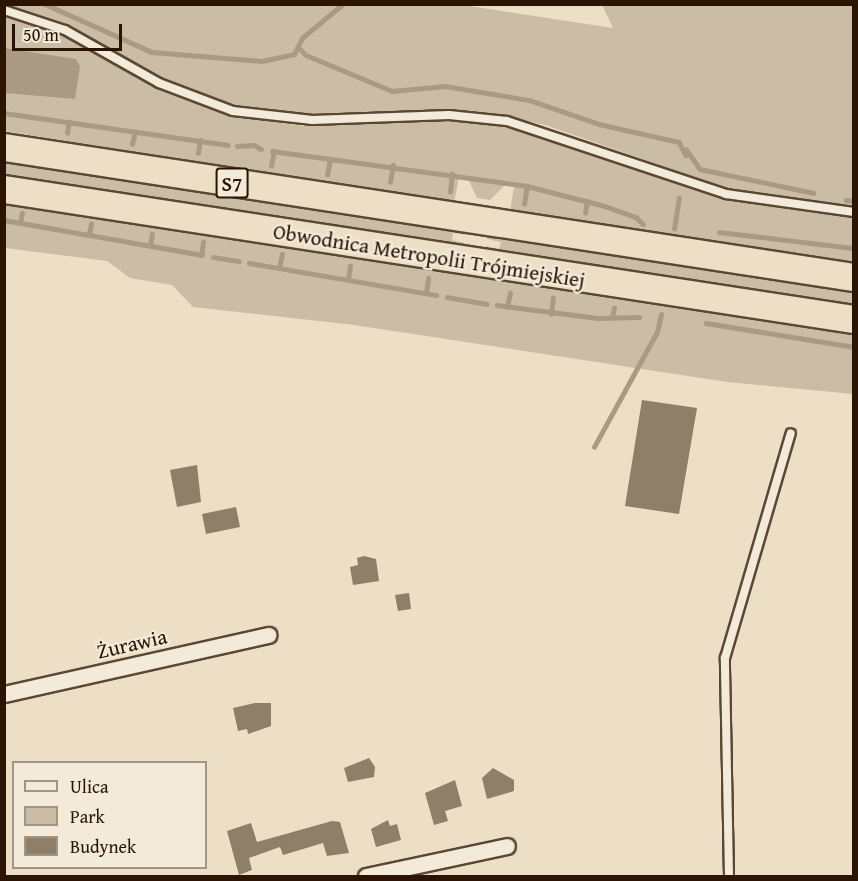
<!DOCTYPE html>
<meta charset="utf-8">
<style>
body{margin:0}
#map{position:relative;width:858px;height:881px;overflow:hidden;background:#ecdfc6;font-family:"Gentium Book Plus",serif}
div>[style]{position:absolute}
.green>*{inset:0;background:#cbbca5}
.water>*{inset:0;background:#aa9a84}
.stream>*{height:4.5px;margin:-2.25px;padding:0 2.25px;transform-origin:2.25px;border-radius:2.25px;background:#aa9a84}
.building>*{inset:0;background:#8f7e68}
.roads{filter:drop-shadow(2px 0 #5b4734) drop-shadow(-2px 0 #5b4734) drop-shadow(0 2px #5b4734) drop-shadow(0 -2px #5b4734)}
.service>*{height:8px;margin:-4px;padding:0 4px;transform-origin:4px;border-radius:4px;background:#f3eada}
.minor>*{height:15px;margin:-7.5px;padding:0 7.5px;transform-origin:7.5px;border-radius:7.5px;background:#f3eada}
.motorway>*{height:27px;margin:-13.5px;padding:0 13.5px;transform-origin:13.5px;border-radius:13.5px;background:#ecdfc6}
span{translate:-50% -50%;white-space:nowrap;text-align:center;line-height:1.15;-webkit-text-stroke:4.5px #f3eada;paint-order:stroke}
.shield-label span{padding:2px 4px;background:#f3eada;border:2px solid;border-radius:4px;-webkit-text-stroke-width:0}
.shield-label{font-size:20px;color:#2b1403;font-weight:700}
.street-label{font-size:21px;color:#2b1403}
.frame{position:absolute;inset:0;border:6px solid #2b1403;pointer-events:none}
.legend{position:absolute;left:12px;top:761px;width:195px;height:108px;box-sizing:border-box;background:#f3eada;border:2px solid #a39484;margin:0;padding:8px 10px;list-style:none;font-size:18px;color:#2b1403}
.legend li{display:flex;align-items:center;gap:12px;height:30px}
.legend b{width:30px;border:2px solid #a39484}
.scale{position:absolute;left:12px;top:24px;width:110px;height:27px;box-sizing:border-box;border:3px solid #2b1403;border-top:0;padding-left:8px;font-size:18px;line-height:21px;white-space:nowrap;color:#2b1403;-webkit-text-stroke:4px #f3eada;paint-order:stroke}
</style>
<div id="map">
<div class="green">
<i style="clip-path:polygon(8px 5px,463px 5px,613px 28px,602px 5px,853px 5px,853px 206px,726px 188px,545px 125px,494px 114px,442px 110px,304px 115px,228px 104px,169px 82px,70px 26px)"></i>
<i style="clip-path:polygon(4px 15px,60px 34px,162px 91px,227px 115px,302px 126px,441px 121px,492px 124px,542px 136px,728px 200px,853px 217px,853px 264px,510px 212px,514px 186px,504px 186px,490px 200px,477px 198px,469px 181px,459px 177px,454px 203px,5px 131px)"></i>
<i style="clip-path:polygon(4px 153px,467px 227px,466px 235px,453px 233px,452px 240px,465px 243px,464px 250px,5px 177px)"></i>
<i style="clip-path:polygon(4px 199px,853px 332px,853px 394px,727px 382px,354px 325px,193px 307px,172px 285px,130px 278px,107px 261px,5px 248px)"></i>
<i style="clip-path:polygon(489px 230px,853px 285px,853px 310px,485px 254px,486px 246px,499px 249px,501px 242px,487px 239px)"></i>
</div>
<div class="water">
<i style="clip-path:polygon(4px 48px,76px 59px,80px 66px,75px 99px,5px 93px)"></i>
</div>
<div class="stream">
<i style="left:45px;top:4px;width:117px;rotate:24.2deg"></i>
<i style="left:152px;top:52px;width:110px;rotate:4.7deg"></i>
<i style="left:262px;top:61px;width:33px;rotate:-12deg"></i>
<i style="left:294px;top:54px;width:18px;rotate:-63deg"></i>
<i style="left:302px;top:38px;width:53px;rotate:-39.7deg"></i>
<i style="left:298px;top:47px;width:11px;rotate:45deg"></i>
<i style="left:306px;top:55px;width:93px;rotate:22.7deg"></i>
<i style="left:392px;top:91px;width:53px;rotate:-5.4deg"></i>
<i style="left:445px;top:86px;width:85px;rotate:9.5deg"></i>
<i style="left:529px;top:100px;width:74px;rotate:18.9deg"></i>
<i style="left:599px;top:124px;width:82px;rotate:12.7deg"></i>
<i style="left:679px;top:142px;width:15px;rotate:62deg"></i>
<i style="left:4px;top:113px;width:226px;rotate:8.1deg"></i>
<i style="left:67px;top:133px;width:11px;rotate:-80deg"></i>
<i style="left:132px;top:144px;width:12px;rotate:-76deg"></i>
<i style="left:237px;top:146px;width:17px;rotate:-3deg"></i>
<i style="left:254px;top:145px;width:8px;rotate:30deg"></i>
<i style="left:686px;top:149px;width:24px;rotate:55deg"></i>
<i style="left:700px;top:169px;width:116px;rotate:11.9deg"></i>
<i style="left:272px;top:151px;width:257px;rotate:7.8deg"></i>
<i style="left:527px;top:186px;width:81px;rotate:14.4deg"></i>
<i style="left:605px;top:206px;width:33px;rotate:20deg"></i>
<i style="left:636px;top:217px;width:10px;rotate:45deg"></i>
<i style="left:198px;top:153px;width:13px;rotate:-81deg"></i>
<i style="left:271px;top:166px;width:15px;rotate:-79deg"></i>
<i style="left:327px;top:175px;width:16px;rotate:-79deg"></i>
<i style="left:390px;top:182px;width:17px;rotate:-80deg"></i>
<i style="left:450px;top:192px;width:18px;rotate:-84deg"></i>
<i style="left:846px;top:200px;width:8px;rotate:7deg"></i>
<i style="left:524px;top:204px;width:18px;rotate:-81deg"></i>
<i style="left:585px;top:213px;width:12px;rotate:-81deg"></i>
<i style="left:4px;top:220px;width:201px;rotate:10deg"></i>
<i style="left:20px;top:223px;width:10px;rotate:-79deg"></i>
<i style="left:674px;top:229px;width:31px;rotate:-81deg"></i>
<i style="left:719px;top:232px;width:136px;rotate:6.8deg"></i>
<i style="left:89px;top:235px;width:11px;rotate:-80deg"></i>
<i style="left:150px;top:246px;width:12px;rotate:-81deg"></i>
<i style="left:201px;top:255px;width:13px;rotate:-81deg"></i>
<i style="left:213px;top:257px;width:26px;rotate:9deg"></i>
<i style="left:249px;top:263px;width:190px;rotate:9.7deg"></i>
<i style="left:279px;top:268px;width:14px;rotate:-78deg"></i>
<i style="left:348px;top:279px;width:13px;rotate:-81deg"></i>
<i style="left:426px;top:293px;width:15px;rotate:-82deg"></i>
<i style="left:447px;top:297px;width:40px;rotate:10deg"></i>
<i style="left:497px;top:305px;width:101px;rotate:7.4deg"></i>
<i style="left:597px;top:318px;width:42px;rotate:-1.4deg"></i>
<i style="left:507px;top:307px;width:14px;rotate:-78deg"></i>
<i style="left:551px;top:314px;width:16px;rotate:-83deg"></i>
<i style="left:612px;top:318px;width:10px;rotate:-79deg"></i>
<i style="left:706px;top:323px;width:150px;rotate:9.2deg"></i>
<i style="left:594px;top:447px;width:131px;rotate:-61.3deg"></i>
<i style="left:657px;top:332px;width:18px;rotate:-77deg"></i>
</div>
<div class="building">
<i style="clip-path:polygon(642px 400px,697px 408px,679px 514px,625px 506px)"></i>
<i style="clip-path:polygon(197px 465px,201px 502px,177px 507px,170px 470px)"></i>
<i style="clip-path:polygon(236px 507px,240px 527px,206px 534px,202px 514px)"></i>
<i style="clip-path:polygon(364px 556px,376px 559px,379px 581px,353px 585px,350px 567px,358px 565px,357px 558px)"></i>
<i style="clip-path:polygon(409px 593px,411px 609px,398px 611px,395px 595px)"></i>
<i style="clip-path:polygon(255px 703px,271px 703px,271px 726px,248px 734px,247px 729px,238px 731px,233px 708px)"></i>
<i style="clip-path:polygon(369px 758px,375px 767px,374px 777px,348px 782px,344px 768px)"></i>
<i style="clip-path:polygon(493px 768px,514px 780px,514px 791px,487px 799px,482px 778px)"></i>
<i style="clip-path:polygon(455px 780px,462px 806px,445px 811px,448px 821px,434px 825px,425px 793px)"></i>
<i style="clip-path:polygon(388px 820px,390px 826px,397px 824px,401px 840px,376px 847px,371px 829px)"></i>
<i style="clip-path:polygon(332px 821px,340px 822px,349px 853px,327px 856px,323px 843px,283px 855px,280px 847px,249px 858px,252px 870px,239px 875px,227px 831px,251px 823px,257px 842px)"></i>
</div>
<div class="roads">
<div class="service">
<i style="left:4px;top:10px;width:64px;rotate:18.2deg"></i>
<i style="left:65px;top:30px;width:108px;rotate:29.4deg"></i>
<i style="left:159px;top:83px;width:79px;rotate:20.7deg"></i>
<i style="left:233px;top:111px;width:80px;rotate:6.5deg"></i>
<i style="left:312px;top:120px;width:137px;rotate:-2.1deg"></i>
<i style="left:449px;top:115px;width:58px;rotate:5.9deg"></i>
<i style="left:507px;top:121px;width:231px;rotate:18.4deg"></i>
<i style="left:726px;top:194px;width:129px;rotate:8deg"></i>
<i style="left:729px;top:876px;width:218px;rotate:-91.1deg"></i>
<i style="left:725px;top:658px;width:234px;rotate:-73.7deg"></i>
</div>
<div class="minor">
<i style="left:4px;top:694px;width:271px;rotate:-12.6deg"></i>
<i style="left:366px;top:876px;width:144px;rotate:-12deg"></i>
</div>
<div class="motorway">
<i style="left:4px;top:147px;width:860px;rotate:8.7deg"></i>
<i style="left:4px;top:189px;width:860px;rotate:8.7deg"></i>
</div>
</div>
<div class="shield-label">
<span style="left:232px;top:183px">S7</span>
</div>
<div class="street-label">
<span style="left:429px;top:256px;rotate:9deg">Obwodnica Metropolii Trójmiejskiej</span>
<span style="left:132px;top:644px;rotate:-13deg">Żurawia</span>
</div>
<div class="frame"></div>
<ul class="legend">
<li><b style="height:8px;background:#f3eada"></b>Ulica</li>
<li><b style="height:16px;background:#cbbca5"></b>Park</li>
<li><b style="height:16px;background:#8f7e68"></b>Budynek</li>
</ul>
<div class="scale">50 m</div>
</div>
